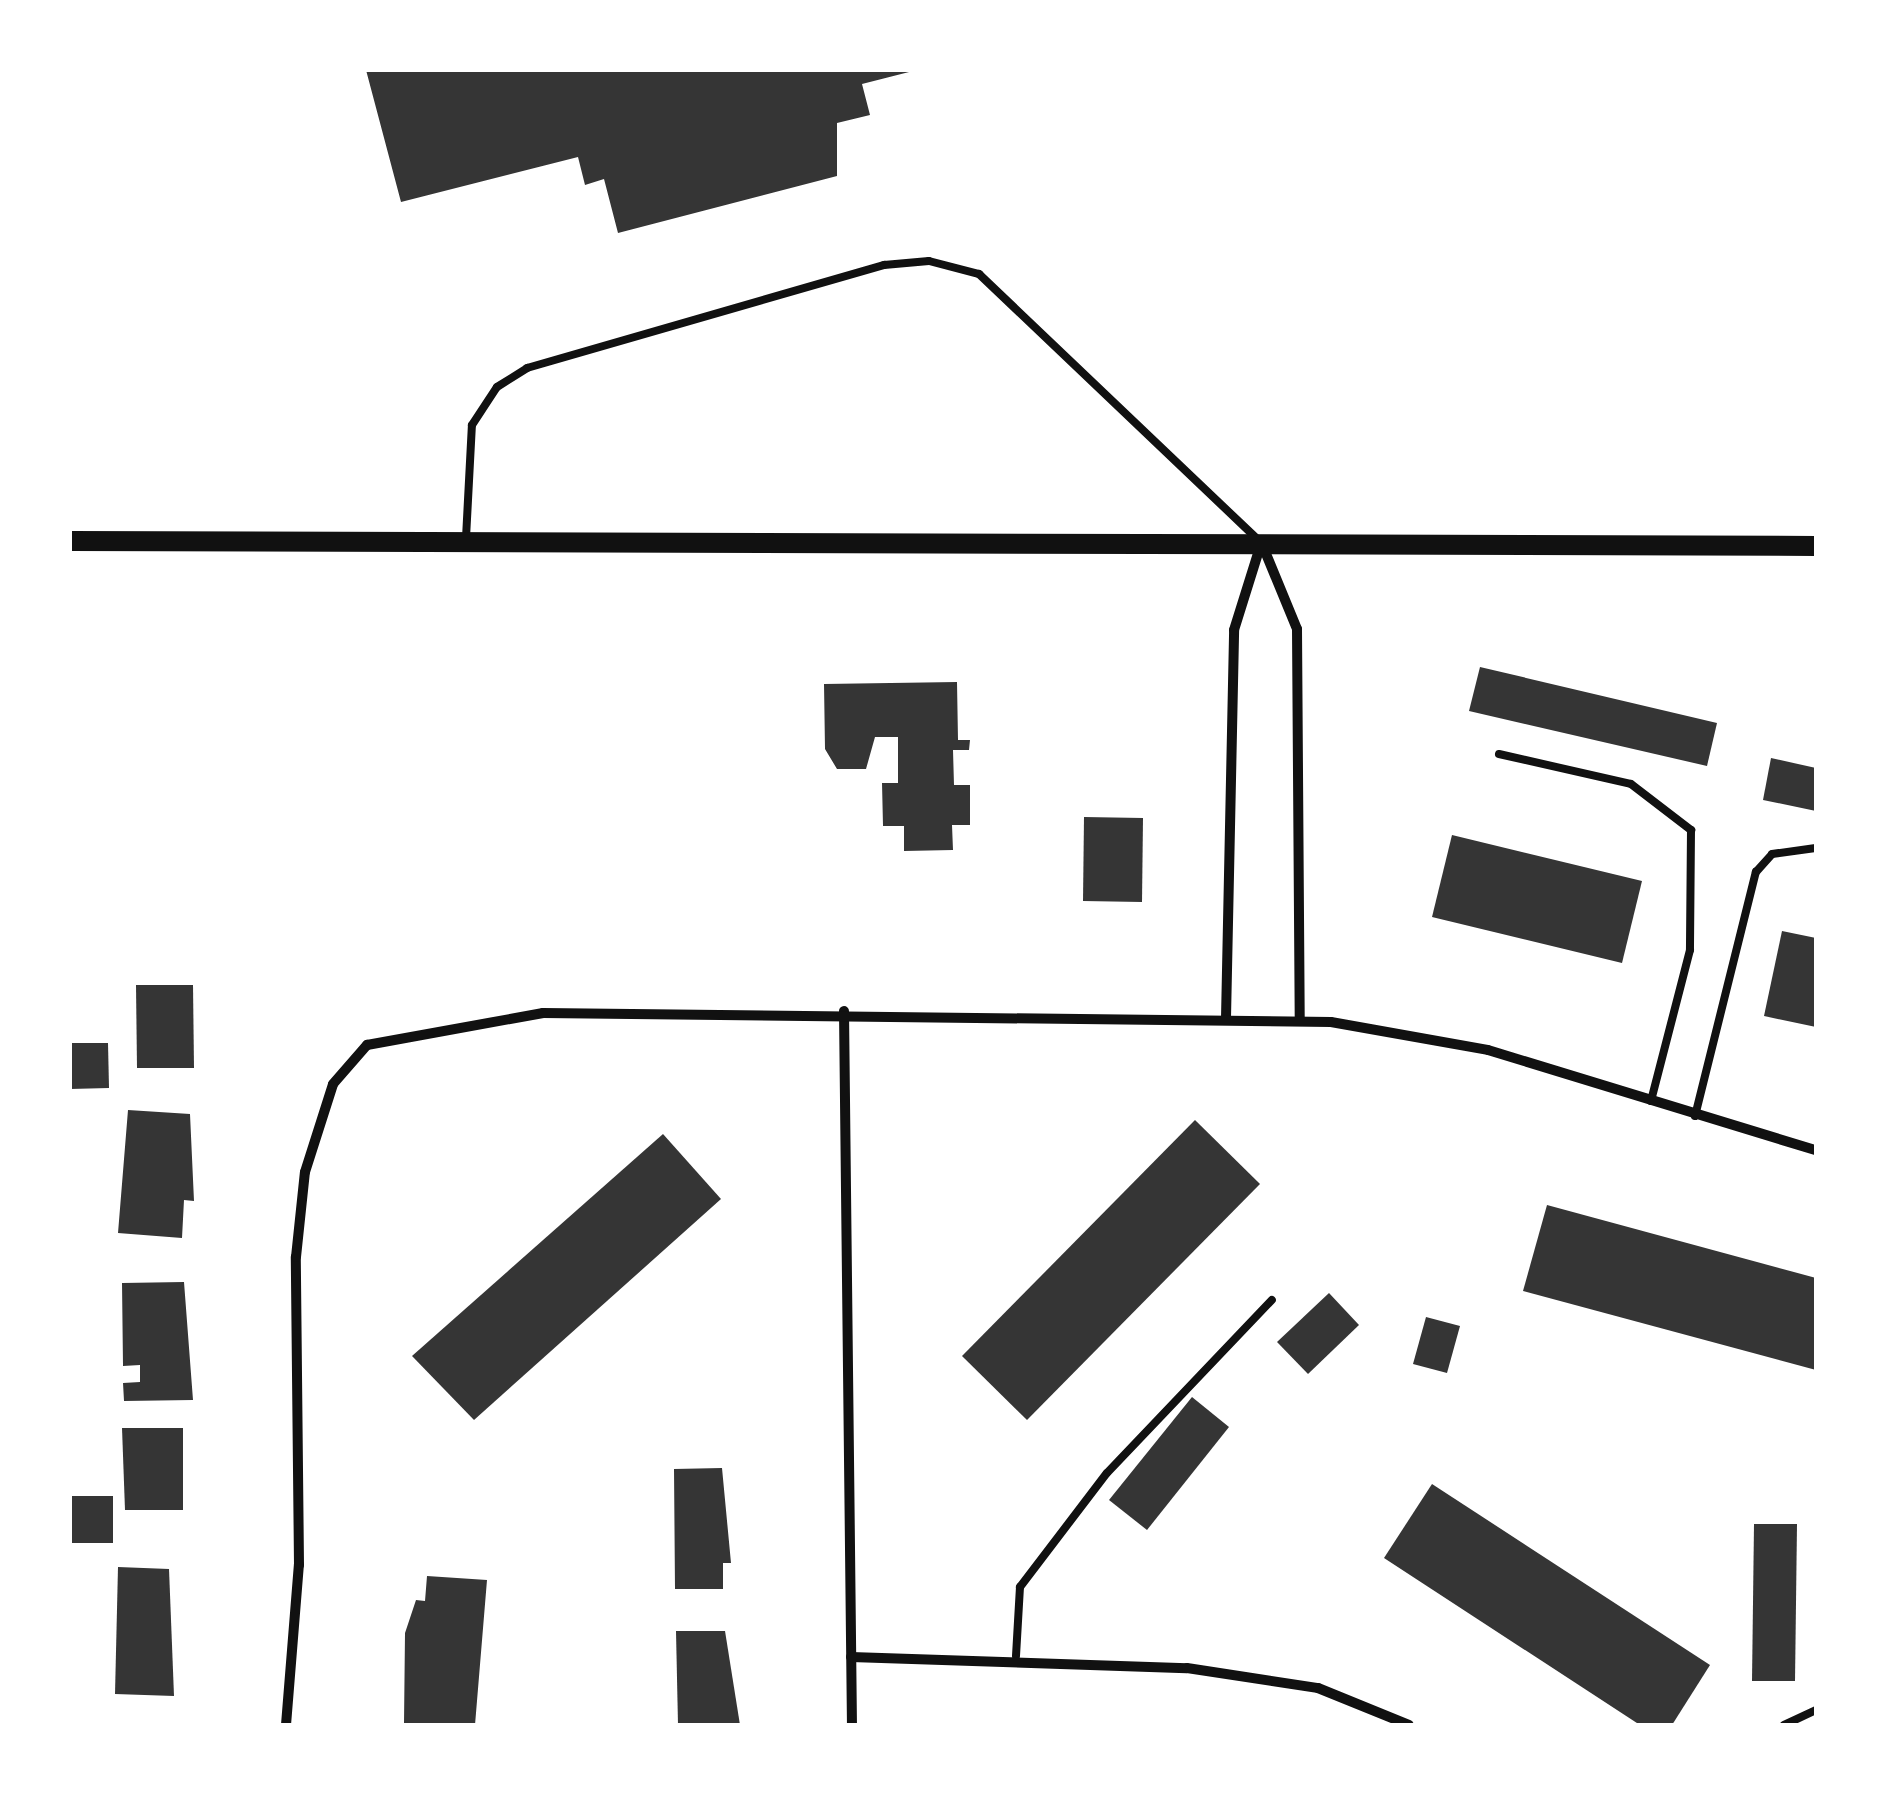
<!DOCTYPE html>
<style>
body{margin:0}
#map{position:relative;width:1886px;height:1795px;overflow:hidden;background:#fff;font-family:Poppins,sans-serif}
div>[style]{position:absolute}
.building>*{inset:0;background:#353535}
.service>*{height:8px;margin:-4px;padding:0 4px;transform-origin:4px;border-radius:4px;background:#111}
.minor>*{height:10px;margin:-5px;padding:0 5px;transform-origin:5px;border-radius:5px;background:#111}
.secondary>*{height:20px;margin:-10px;padding:0 10px;transform-origin:10px;border-radius:10px;background:#111}
span{translate:-50% -50%;white-space:nowrap;text-align:center;line-height:1.15;-webkit-text-stroke:8px #fff;paint-order:stroke}
.frame{position:absolute;inset:0;border:72px solid #fff;pointer-events:none}
</style>
<div id="map">
<div class="building">
<i style="clip-path:polygon(366px 70px,912px 70px,913px 71px,862px 84px,870px 115px,837px 123px,837px 176px,618px 233px,604px 179px,585px 185px,578px 157px,401px 202px)"></i>
<i style="clip-path:polygon(1480px 667px,1717px 723px,1707px 766px,1469px 711px)"></i>
<i style="clip-path:polygon(957px 682px,958px 740px,970px 740px,969px 750px,953px 750px,954px 785px,970px 785px,970px 825px,952px 825px,953px 850px,904px 851px,904px 826px,883px 826px,882px 783px,898px 783px,898px 737px,875px 737px,866px 769px,837px 769px,825px 749px,824px 684px)"></i>
<i style="clip-path:polygon(1771px 758px,1816px 768px,1816px 811px,1763px 800px)"></i>
<i style="clip-path:polygon(1084px 817px,1143px 818px,1142px 902px,1083px 901px)"></i>
<i style="clip-path:polygon(1452px 835px,1642px 881px,1622px 963px,1432px 917px)"></i>
<i style="clip-path:polygon(1782px 931px,1816px 938px,1816px 1027px,1764px 1016px)"></i>
<i style="clip-path:polygon(136px 985px,193px 985px,194px 1068px,137px 1068px)"></i>
<i style="clip-path:polygon(70px 1043px,108px 1043px,109px 1088px,70px 1089px)"></i>
<i style="clip-path:polygon(128px 1110px,190px 1114px,194px 1201px,184px 1200px,182px 1238px,118px 1233px)"></i>
<i style="clip-path:polygon(1195px 1120px,1260px 1184px,1027px 1420px,962px 1356px)"></i>
<i style="clip-path:polygon(663px 1134px,721px 1199px,474px 1420px,412px 1356px)"></i>
<i style="clip-path:polygon(1547px 1205px,1816px 1278px,1816px 1370px,1523px 1291px)"></i>
<i style="clip-path:polygon(184px 1282px,193px 1400px,124px 1401px,123px 1383px,140px 1382px,140px 1365px,123px 1366px,122px 1283px)"></i>
<i style="clip-path:polygon(1329px 1293px,1359px 1325px,1308px 1374px,1277px 1342px)"></i>
<i style="clip-path:polygon(1426px 1317px,1460px 1326px,1447px 1373px,1413px 1364px)"></i>
<i style="clip-path:polygon(1192px 1397px,1229px 1427px,1147px 1530px,1109px 1500px)"></i>
<i style="clip-path:polygon(122px 1428px,183px 1428px,183px 1510px,125px 1510px)"></i>
<i style="clip-path:polygon(722px 1468px,731px 1563px,723px 1563px,723px 1589px,675px 1589px,674px 1469px)"></i>
<i style="clip-path:polygon(1432px 1484px,1710px 1665px,1672px 1725px,1640px 1725px,1384px 1558px)"></i>
<i style="clip-path:polygon(70px 1496px,113px 1496px,113px 1543px,70px 1543px)"></i>
<i style="clip-path:polygon(1754px 1524px,1797px 1524px,1795px 1681px,1752px 1681px)"></i>
<i style="clip-path:polygon(118px 1567px,169px 1569px,174px 1696px,115px 1694px)"></i>
<i style="clip-path:polygon(427px 1576px,487px 1580px,475px 1725px,404px 1723px,405px 1633px,416px 1600px,425px 1601px)"></i>
<i style="clip-path:polygon(676px 1631px,725px 1631px,740px 1725px,678px 1725px)"></i>
</div>
<div class="service">
<i style="left:466px;top:538px;width:113px;rotate:-87deg"></i>
<i style="left:472px;top:425px;width:45px;rotate:-56.7deg"></i>
<i style="left:497px;top:387px;width:36px;rotate:-32deg"></i>
<i style="left:527px;top:368px;width:372px;rotate:-16.1deg"></i>
<i style="left:884px;top:265px;width:45px;rotate:-5.1deg"></i>
<i style="left:929px;top:261px;width:52px;rotate:14.6deg"></i>
<i style="left:979px;top:274px;width:385px;rotate:43.6deg"></i>
<i style="left:1499px;top:754px;width:135px;rotate:12.8deg"></i>
<i style="left:1631px;top:784px;width:76px;rotate:37.5deg"></i>
<i style="left:1691px;top:830px;width:120px;rotate:90.5deg"></i>
<i style="left:1690px;top:950px;width:156px;rotate:104.5deg"></i>
<i style="left:1695px;top:1116px;width:252px;rotate:-76deg"></i>
<i style="left:1756px;top:872px;width:24px;rotate:-48deg"></i>
<i style="left:1772px;top:854px;width:44px;rotate:-7.8deg"></i>
<i style="left:1016px;top:1656px;width:69px;rotate:-86.7deg"></i>
<i style="left:1020px;top:1587px;width:143px;rotate:-52.7deg"></i>
<i style="left:1107px;top:1473px;width:239px;rotate:-46.4deg"></i>
<i style="left:1784px;top:1725px;width:35px;rotate:-25deg"></i>
</div>
<div class="minor">
<i style="left:1262px;top:544px;width:92px;rotate:67.6deg"></i>
<i style="left:1297px;top:629px;width:392px;rotate:89.6deg"></i>
<i style="left:844px;top:1011px;width:714px;rotate:89.36deg"></i>
<i style="left:1226px;top:1018px;width:388px;rotate:-88.8deg"></i>
<i style="left:1234px;top:630px;width:90px;rotate:-72.6deg"></i>
<i style="left:851px;top:1657px;width:336px;rotate:1.9deg"></i>
<i style="left:1187px;top:1668px;width:133px;rotate:8.7deg"></i>
<i style="left:1318px;top:1688px;width:98px;rotate:22.1deg"></i>
<i style="left:286px;top:1725px;width:161px;rotate:-85.4deg"></i>
<i style="left:299px;top:1565px;width:308px;rotate:-90.6deg"></i>
<i style="left:296px;top:1257px;width:85px;rotate:-84deg"></i>
<i style="left:305px;top:1172px;width:92px;rotate:-72.3deg"></i>
<i style="left:333px;top:1084px;width:52px;rotate:-48.9deg"></i>
<i style="left:367px;top:1045px;width:179px;rotate:-10.3deg"></i>
<i style="left:543px;top:1013px;width:788px;rotate:0.65deg"></i>
<i style="left:1331px;top:1022px;width:159px;rotate:10.1deg"></i>
<i style="left:1488px;top:1050px;width:343px;rotate:17deg"></i>
</div>
<div class="secondary">
<i style="left:70px;top:541px;width:1746px;rotate:0.16deg"></i>
</div>
<div class="frame"></div>
</div>
